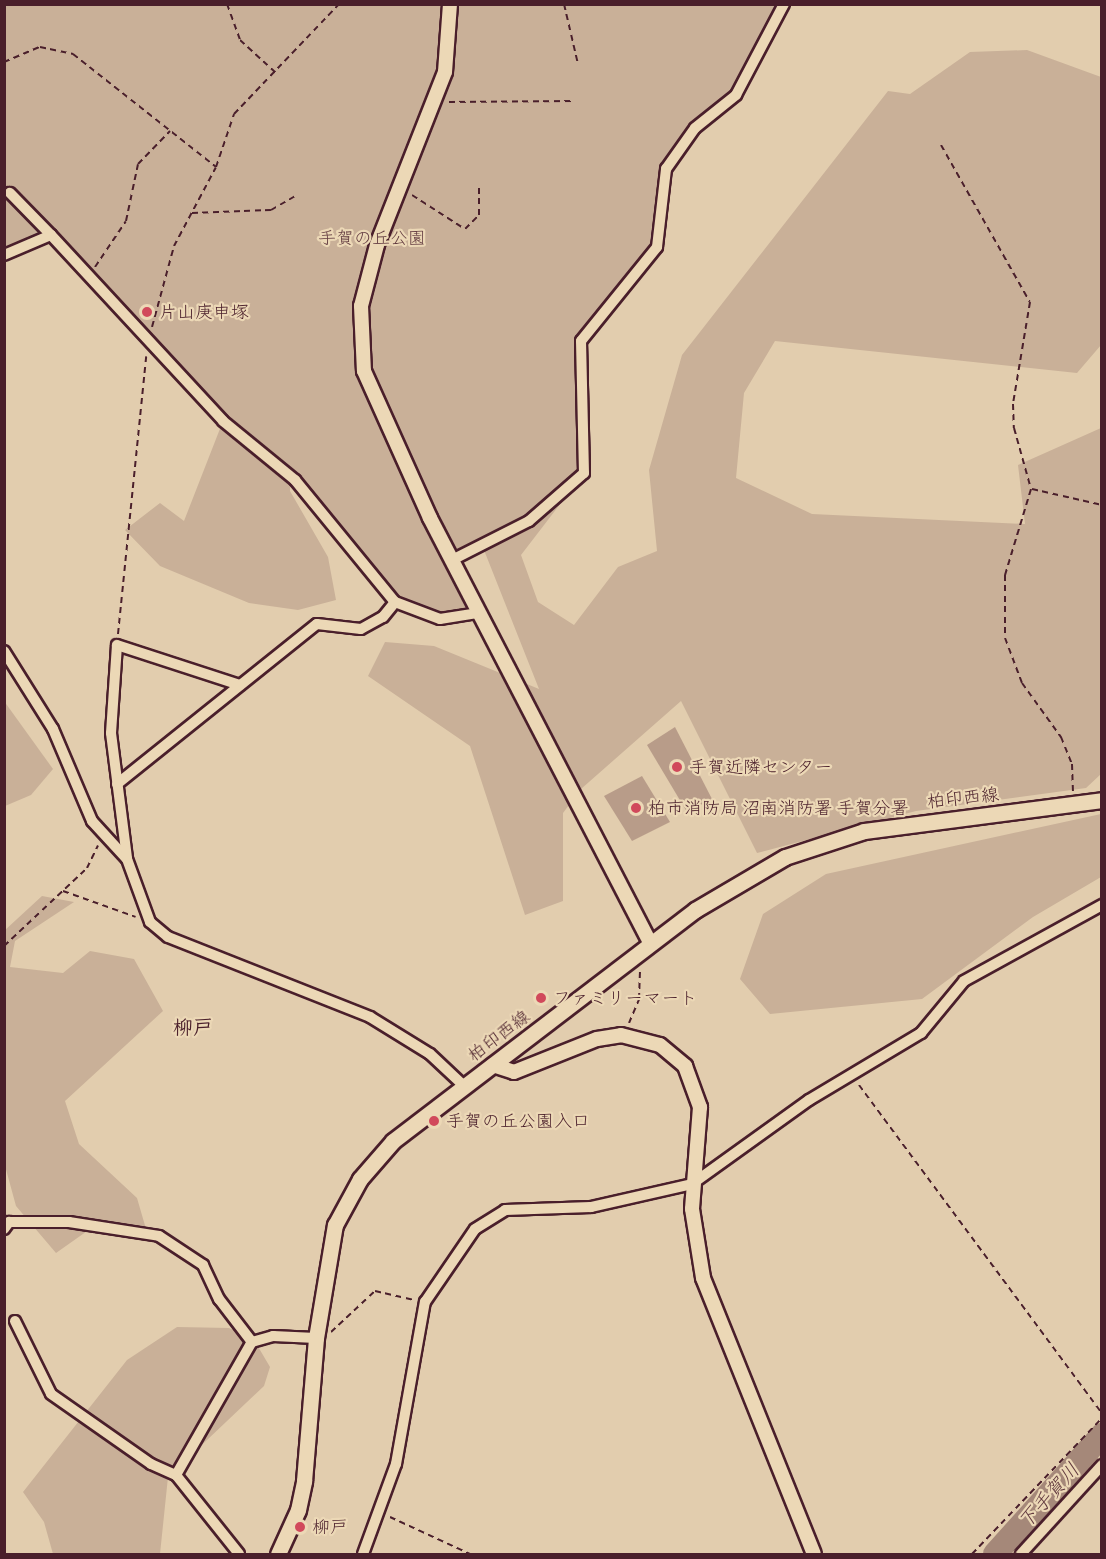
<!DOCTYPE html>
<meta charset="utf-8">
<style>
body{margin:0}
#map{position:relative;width:1106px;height:1559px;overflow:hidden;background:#e2cdae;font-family:Delius,"Klee One",sans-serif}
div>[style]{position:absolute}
.green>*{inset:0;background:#c9b098}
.river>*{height:24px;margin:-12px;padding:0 12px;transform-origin:12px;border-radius:12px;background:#a58879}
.building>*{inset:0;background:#b89c89}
.path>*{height:2px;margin-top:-1px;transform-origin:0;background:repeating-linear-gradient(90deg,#4a1f2b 0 6px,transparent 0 10.5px)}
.roads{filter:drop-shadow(2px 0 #4a1f2b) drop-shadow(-2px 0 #4a1f2b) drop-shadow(0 2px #4a1f2b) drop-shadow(0 -2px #4a1f2b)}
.minor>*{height:10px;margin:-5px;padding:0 5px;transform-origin:5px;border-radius:5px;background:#ecd8b6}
.tertiary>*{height:14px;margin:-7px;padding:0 7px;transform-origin:7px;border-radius:7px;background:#ecd8b6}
.secondary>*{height:15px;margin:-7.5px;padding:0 7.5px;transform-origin:7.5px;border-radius:7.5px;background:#ecd8b6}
.dots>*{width:16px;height:16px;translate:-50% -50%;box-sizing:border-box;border:3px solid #ecd8b6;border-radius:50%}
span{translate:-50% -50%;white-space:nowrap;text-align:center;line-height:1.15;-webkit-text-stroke:4.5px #ecd8b6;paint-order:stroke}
.park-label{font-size:18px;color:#633c41}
.poi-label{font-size:18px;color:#4a1f2b}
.left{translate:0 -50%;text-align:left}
.street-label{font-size:18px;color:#4a1f2b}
.neighbourhood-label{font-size:20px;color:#4a1f2b;font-weight:700}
.water-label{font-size:20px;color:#61393e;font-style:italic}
.frame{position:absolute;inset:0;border:6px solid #4a1f2b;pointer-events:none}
</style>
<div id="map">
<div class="green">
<i style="clip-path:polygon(5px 5px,784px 5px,736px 95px,695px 128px,674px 157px,657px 247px,582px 341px,584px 473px,521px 555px,538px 602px,574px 625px,618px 567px,657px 551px,649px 470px,682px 355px,888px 91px,910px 94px,970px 52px,1027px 50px,1101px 77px,1101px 345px,1077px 373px,775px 341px,744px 393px,736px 478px,812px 514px,1025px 524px,1018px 465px,1101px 428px,1101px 774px,1086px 788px,916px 811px,757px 853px,681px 701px,581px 789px,563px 813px,563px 901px,525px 915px,470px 746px,368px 676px,385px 642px,434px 646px,539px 689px,482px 545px,452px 560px,479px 613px,462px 618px,408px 609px,290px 477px,290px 491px,328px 557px,336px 600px,298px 610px,249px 603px,160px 566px,125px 530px,160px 503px,184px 521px,223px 421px,51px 235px,5px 255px)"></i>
<i style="clip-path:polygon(4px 701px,53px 769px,31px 795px,5px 806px)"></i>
<i style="clip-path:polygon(1101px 814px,1101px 877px,1033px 917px,922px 999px,770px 1014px,740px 979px,763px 914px,826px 874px)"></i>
<i style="clip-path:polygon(42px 896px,74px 902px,15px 941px,10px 967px,63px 973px,90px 951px,134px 959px,163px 1011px,65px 1101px,79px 1144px,137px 1198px,146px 1229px,90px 1229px,56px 1253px,16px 1206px,4px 1162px,4px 931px)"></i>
<i style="clip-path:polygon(177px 1327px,229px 1328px,253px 1338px,270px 1367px,264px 1386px,168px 1477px,160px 1554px,53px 1554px,44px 1522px,23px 1492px,127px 1360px)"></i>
</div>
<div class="river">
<i style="left:995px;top:1554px;width:160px;rotate:-48deg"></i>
</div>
<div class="building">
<i style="clip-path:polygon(675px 727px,712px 799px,687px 812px,647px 745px)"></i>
<i style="clip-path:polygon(642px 776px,670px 822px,632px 841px,604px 796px)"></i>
</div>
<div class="path">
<i style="left:227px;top:4px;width:38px;rotate:70deg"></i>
<i style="left:240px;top:40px;width:49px;rotate:42.5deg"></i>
<i style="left:564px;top:4px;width:62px;rotate:76.9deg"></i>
<i style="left:4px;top:62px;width:39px;rotate:-23deg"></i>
<i style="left:40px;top:47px;width:34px;rotate:12deg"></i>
<i style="left:73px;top:54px;width:182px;rotate:38.3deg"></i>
<i style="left:449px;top:102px;width:126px;rotate:-0.5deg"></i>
<i style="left:941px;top:145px;width:180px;rotate:60.5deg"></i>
<i style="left:1030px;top:302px;width:103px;rotate:99.5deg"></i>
<i style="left:1013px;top:404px;width:24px;rotate:88deg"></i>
<i style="left:1014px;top:428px;width:63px;rotate:74.4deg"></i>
<i style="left:1031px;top:489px;width:90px;rotate:106.8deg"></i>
<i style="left:1005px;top:575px;width:63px;rotate:90deg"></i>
<i style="left:1005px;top:638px;width:48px;rotate:69.3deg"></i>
<i style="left:1022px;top:683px;width:67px;rotate:54.2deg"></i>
<i style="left:1061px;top:737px;width:29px;rotate:68deg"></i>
<i style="left:1072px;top:764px;width:27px;rotate:88deg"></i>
<i style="left:412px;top:195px;width:63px;rotate:32.7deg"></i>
<i style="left:465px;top:229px;width:20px;rotate:-45deg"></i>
<i style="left:479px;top:215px;width:32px;rotate:-90deg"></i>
<i style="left:192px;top:213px;width:79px;rotate:-2.2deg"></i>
<i style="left:271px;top:210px;width:30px;rotate:-30deg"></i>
<i style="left:95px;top:267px;width:55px;rotate:-56deg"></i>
<i style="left:126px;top:221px;width:58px;rotate:-78.1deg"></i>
<i style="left:138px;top:164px;width:46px;rotate:-45.9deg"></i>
<i style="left:152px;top:327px;width:84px;rotate:-74.8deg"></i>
<i style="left:174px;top:246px;width:89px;rotate:-62deg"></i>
<i style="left:216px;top:167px;width:56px;rotate:-71.2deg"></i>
<i style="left:234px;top:114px;width:152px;rotate:-46.3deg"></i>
<i style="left:1032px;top:489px;width:72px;rotate:12.9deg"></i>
<i style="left:118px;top:634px;width:279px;rotate:-84.2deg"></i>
<i style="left:63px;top:891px;width:77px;rotate:19.6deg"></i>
<i style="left:4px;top:946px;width:114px;rotate:-43.2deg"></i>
<i style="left:87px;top:868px;width:25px;rotate:-64deg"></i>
<i style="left:629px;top:1023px;width:26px;rotate:-67deg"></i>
<i style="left:639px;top:999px;width:28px;rotate:-88deg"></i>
<i style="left:859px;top:1085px;width:408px;rotate:53.5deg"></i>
<i style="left:331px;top:1332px;width:60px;rotate:-43deg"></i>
<i style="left:375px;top:1291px;width:39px;rotate:13deg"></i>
<i style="left:390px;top:1517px;width:88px;rotate:24.8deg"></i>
<i style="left:972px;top:1554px;width:188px;rotate:-46.3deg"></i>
</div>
<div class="roads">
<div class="minor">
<i style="left:51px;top:235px;width:253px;rotate:47.2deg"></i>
<i style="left:223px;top:421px;width:93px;rotate:39.3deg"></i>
<i style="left:295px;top:480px;width:158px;rotate:50.7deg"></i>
<i style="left:395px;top:602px;width:48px;rotate:20.7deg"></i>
<i style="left:440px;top:619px;width:39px;rotate:-9deg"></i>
<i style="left:4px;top:255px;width:51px;rotate:-23.1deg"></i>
<i style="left:51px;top:235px;width:59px;rotate:-134.3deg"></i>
<i style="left:452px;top:560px;width:86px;rotate:-26.9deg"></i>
<i style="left:529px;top:521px;width:73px;rotate:-41.1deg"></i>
<i style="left:584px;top:473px;width:132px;rotate:-91.3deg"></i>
<i style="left:581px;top:341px;width:121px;rotate:-51deg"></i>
<i style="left:657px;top:247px;width:79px;rotate:-83.4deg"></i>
<i style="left:666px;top:169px;width:50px;rotate:-54.7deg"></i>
<i style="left:695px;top:128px;width:53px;rotate:-38.8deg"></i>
<i style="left:736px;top:95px;width:103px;rotate:-62.2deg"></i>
<i style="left:4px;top:651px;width:92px;rotate:57.9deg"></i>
<i style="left:53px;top:729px;width:100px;rotate:67deg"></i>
<i style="left:92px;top:821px;width:52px;rotate:47.4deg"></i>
<i style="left:127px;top:859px;width:67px;rotate:69.9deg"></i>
<i style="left:150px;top:922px;width:23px;rotate:40deg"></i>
<i style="left:168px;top:937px;width:217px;rotate:21.6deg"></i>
<i style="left:370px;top:1017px;width:70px;rotate:31.7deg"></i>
<i style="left:430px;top:1054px;width:47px;rotate:43.3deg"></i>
<i style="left:117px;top:784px;width:256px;rotate:-38.7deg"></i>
<i style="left:317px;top:624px;width:44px;rotate:6.5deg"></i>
<i style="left:361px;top:629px;width:25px;rotate:-29deg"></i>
<i style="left:383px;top:617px;width:19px;rotate:-51deg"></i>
<i style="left:127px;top:858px;width:126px;rotate:-97.3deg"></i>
<i style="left:111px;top:733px;width:88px;rotate:-86.1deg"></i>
<i style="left:117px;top:645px;width:129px;rotate:18deg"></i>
<i style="left:4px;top:1229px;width:9px;rotate:-54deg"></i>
<i style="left:9px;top:1222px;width:60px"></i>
<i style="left:69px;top:1222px;width:91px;rotate:8.8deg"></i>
<i style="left:159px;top:1236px;width:53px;rotate:33.4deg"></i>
<i style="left:203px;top:1265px;width:38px;rotate:65deg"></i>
<i style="left:219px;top:1299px;width:54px;rotate:52.5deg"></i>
<i style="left:252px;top:1342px;width:22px;rotate:-16deg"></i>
<i style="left:273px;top:1336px;width:43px;rotate:2.7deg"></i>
<i style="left:15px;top:1321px;width:81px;rotate:63.7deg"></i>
<i style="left:51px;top:1394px;width:122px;rotate:35deg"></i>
<i style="left:151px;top:1464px;width:27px;rotate:24deg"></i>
<i style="left:176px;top:1475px;width:101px;rotate:51.4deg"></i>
<i style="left:176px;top:1475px;width:153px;rotate:-60.3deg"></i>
<i style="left:363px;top:1554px;width:96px;rotate:-69.9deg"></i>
<i style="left:396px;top:1464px;width:165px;rotate:-79.9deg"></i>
<i style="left:425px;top:1302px;width:88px;rotate:-55.6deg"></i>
<i style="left:475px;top:1229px;width:36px;rotate:-32deg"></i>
<i style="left:505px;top:1210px;width:86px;rotate:-2deg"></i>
<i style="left:591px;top:1207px;width:104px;rotate:-12.8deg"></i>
<i style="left:692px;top:1184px;width:144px;rotate:-35.7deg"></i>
<i style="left:809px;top:1100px;width:131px;rotate:-30.9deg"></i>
<i style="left:921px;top:1033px;width:67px;rotate:-50.4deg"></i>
<i style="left:964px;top:981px;width:158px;rotate:-28.8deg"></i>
<i style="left:1021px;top:1554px;width:120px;rotate:-47.7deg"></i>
</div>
<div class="tertiary">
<i style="left:450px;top:4px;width:68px;rotate:94.2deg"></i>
<i style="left:445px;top:72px;width:186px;rotate:111.5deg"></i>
<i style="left:377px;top:245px;width:63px;rotate:104.7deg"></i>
<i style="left:361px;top:306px;width:65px;rotate:87.4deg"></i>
<i style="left:364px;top:371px;width:161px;rotate:65.8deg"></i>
<i style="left:430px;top:518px;width:480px;rotate:62.6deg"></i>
<i style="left:493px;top:1065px;width:22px;rotate:18deg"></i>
<i style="left:514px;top:1072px;width:89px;rotate:-21.7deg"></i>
<i style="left:597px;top:1039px;width:24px;rotate:-9deg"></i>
<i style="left:621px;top:1035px;width:40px;rotate:14.4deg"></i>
<i style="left:660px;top:1045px;width:33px;rotate:40deg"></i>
<i style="left:685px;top:1066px;width:44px;rotate:69.9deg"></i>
<i style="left:700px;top:1107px;width:102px;rotate:94.5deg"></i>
<i style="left:692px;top:1209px;width:70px;rotate:80.9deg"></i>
<i style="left:703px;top:1278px;width:297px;rotate:68.1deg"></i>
</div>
<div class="secondary">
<i style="left:278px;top:1554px;width:48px;rotate:-65.6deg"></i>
<i style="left:298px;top:1510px;width:30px;rotate:-78deg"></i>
<i style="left:304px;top:1481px;width:144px;rotate:-85.2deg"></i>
<i style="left:316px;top:1338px;width:115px;rotate:-80.5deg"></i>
<i style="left:335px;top:1225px;width:52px;rotate:-61.5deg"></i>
<i style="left:360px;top:1179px;width:50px;rotate:-49deg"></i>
<i style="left:393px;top:1141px;width:380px;rotate:-37.4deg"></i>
<i style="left:695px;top:910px;width:104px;rotate:-30.5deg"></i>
<i style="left:785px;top:857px;width:83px;rotate:-18.2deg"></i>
<i style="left:864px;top:831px;width:240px;rotate:-7.4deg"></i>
</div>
</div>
<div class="dots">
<i style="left:147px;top:312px;background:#d1495b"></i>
<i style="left:677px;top:767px;background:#d1495b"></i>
<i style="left:636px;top:808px;background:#d1495b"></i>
<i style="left:541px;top:998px;background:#d1495b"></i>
<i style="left:434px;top:1121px;background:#d1495b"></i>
<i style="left:300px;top:1527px;background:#d1495b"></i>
</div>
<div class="park-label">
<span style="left:372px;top:238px">手賀の丘公園</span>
</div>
<div class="poi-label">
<span class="left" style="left:159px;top:312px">片山庚申塚</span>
<span class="left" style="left:689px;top:767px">手賀近隣センター</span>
<span class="left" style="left:648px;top:808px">柏市消防局 沼南消防署 手賀分署</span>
<span class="left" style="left:553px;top:998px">ファミリーマート</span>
<span class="left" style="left:446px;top:1121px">手賀の丘公園入口</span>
<span class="left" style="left:312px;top:1527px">柳戸</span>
</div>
<div class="street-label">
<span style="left:963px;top:798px;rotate:-6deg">柏印西線</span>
<span style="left:499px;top:1036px;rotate:-37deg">柏印西線</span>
</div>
<div class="neighbourhood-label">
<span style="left:193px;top:1026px">柳戸</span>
</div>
<div class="water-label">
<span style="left:1048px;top:1495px;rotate:-48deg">下手賀川</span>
</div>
<div class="frame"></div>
</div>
